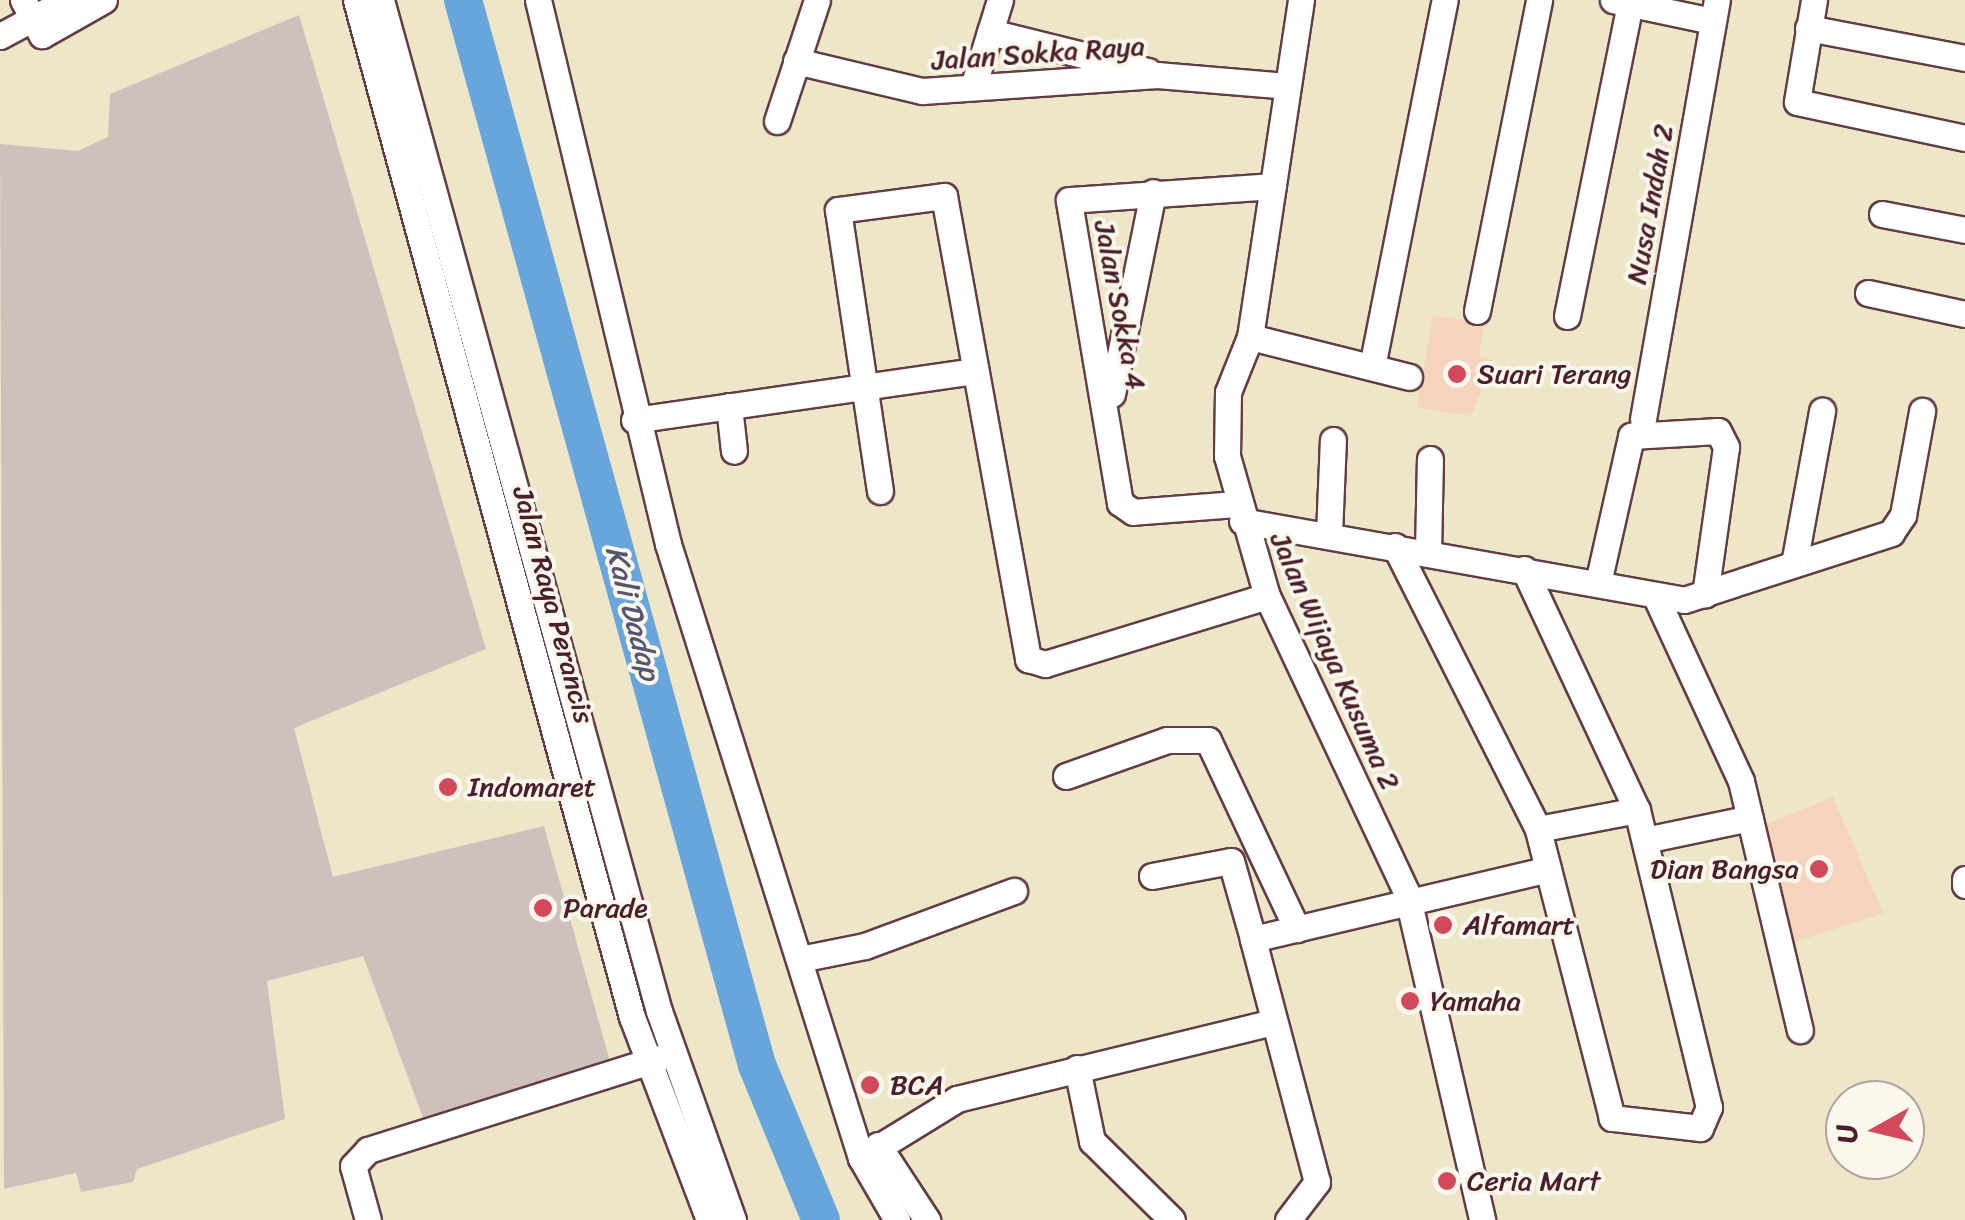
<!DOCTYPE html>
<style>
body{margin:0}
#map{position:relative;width:1965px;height:1220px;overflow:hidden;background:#ede6c8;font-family:Sriracha,sans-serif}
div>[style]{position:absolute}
.built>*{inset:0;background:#f4d4bf}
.industrial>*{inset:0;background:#d0c0bb}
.river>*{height:38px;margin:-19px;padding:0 19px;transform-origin:19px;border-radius:19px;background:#68a5da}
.roads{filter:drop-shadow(2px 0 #623d43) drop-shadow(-2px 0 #623d43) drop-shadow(0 2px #623d43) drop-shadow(0 -2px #623d43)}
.minor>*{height:25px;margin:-12.5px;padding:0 12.5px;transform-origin:12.5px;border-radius:12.5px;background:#fff}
.dots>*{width:28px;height:28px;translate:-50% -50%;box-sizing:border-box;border:5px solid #fbf7ec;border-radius:50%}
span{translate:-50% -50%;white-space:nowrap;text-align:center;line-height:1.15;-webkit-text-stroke:8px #fbf7ec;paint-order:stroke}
.street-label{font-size:28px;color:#4a1f2b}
.poi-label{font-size:28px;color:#4a1f2b}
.left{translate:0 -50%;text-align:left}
.right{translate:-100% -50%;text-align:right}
.water-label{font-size:30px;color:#565571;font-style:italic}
.north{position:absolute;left:1825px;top:1080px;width:100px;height:100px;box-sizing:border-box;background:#fbf7ec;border:2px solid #b4a19f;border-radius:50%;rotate:262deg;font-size:28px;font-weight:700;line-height:40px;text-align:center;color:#4a1f2b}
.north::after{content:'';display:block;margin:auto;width:35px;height:45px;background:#d1495b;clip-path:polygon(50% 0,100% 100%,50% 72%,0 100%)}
</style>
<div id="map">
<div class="built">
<i style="clip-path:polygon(1433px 315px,1484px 323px,1479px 357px,1493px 360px,1471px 416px,1417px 407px)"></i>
<i style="clip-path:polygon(1833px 797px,1883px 913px,1792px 943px,1762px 826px)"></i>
</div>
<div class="industrial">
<i style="clip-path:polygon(299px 15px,486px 649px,294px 728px,333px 877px,544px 826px,611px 1065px,425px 1123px,363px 956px,267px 981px,285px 1119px,137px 1169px,133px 1182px,81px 1192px,76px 1173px,4px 1189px,0 144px,78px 151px,108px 137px,110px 94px)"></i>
</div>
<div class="river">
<i style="left:463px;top:0;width:1105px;rotate:74.57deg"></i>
<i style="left:757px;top:1065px;width:168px;rotate:67.6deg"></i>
</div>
<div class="roads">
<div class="minor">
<i style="left:23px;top:0;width:40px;rotate:62deg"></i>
<i style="left:42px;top:35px;width:71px;rotate:-29.4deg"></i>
<i style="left:356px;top:0;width:1054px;rotate:74.82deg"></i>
<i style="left:632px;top:1017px;width:217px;rotate:69.2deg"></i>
<i style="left:381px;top:0;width:1049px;rotate:74.63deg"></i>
<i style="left:659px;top:1011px;width:222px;rotate:70.5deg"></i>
<i style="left:538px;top:0;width:559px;rotate:76.56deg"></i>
<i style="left:668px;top:544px;width:644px;rotate:72.55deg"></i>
<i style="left:861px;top:1158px;width:72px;rotate:59.9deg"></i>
<i style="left:1301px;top:0;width:341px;rotate:98.6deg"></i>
<i style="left:1250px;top:337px;width:59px;rotate:111.8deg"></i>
<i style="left:1228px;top:392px;width:64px;rotate:90.9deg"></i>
<i style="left:1227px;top:456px;width:146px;rotate:74.1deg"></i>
<i style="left:1267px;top:596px;width:329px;rotate:64.8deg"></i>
<i style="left:1407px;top:894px;width:335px;rotate:77deg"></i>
<i style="left:1613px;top:0;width:101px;rotate:12deg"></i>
<i style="left:1814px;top:0;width:103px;rotate:99.5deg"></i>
<i style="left:1797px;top:102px;width:172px;rotate:12.1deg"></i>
<i style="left:1808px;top:28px;width:160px;rotate:10.8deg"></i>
<i style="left:990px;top:32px;width:163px;rotate:13.9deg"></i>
<i style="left:0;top:36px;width:76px;rotate:-28.2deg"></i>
<i style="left:796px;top:61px;width:130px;rotate:13.4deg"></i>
<i style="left:922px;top:91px;width:236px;rotate:-3.9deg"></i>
<i style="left:1157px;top:75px;width:130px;rotate:4.8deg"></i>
<i style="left:973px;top:87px;width:91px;rotate:-72.8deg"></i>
<i style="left:777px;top:121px;width:127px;rotate:-71.7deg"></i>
<i style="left:1882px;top:214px;width:85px;rotate:10.9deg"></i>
<i style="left:1868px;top:293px;width:99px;rotate:12.2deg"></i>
<i style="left:1477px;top:311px;width:317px;rotate:-78.7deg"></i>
<i style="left:1567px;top:316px;width:318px;rotate:-78.6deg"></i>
<i style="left:1250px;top:337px;width:164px;rotate:14.1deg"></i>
<i style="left:1372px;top:367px;width:374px;rotate:-78.8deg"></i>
<i style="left:1112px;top:394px;width:206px;rotate:-78.5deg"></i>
<i style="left:729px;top:406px;width:45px;rotate:83.7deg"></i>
<i style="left:1643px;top:419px;width:425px;rotate:-80deg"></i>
<i style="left:634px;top:420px;width:345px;rotate:-8.2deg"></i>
<i style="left:880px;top:491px;width:284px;rotate:-98.5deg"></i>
<i style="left:838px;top:210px;width:107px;rotate:-7.5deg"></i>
<i style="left:944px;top:196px;width:471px;rotate:79.7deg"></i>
<i style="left:1028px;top:659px;width:18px;rotate:16deg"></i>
<i style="left:1045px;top:664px;width:232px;rotate:-17deg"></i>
<i style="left:1236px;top:504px;width:103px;rotate:175.6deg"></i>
<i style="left:1133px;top:512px;width:16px;rotate:-145deg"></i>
<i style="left:1120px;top:503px;width:307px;rotate:-99.6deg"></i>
<i style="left:1069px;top:200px;width:204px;rotate:-3.9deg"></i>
<i style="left:1242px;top:521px;width:449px;rotate:10.1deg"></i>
<i style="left:1684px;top:600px;width:218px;rotate:-17.9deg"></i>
<i style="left:1891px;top:533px;width:22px;rotate:-56deg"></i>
<i style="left:1903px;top:515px;width:106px;rotate:-79.6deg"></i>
<i style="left:1329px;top:534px;width:94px;rotate:-87.6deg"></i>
<i style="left:1395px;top:546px;width:317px;rotate:63.2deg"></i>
<i style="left:1428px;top:552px;width:93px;rotate:-88.8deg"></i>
<i style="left:1794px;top:564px;width:156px;rotate:-79.6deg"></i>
<i style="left:1524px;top:569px;width:266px;rotate:64.9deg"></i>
<i style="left:1598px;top:583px;width:151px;rotate:-77.3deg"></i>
<i style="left:1631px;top:436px;width:87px;rotate:-3.3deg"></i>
<i style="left:1718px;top:431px;width:18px;rotate:63deg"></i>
<i style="left:1726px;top:447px;width:149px;rotate:98.1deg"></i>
<i style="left:1655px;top:595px;width:205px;rotate:65.2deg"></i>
<i style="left:1741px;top:781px;width:256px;rotate:76.7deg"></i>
<i style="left:1066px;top:776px;width:107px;rotate:-19.6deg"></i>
<i style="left:1167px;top:740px;width:41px"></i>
<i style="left:1208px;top:740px;width:209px;rotate:64.8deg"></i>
<i style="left:1637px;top:810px;width:306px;rotate:76.4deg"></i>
<i style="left:1709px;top:1107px;width:23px;rotate:113deg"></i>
<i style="left:1700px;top:1128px;width:89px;rotate:-173.5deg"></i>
<i style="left:1612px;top:1118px;width:298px;rotate:-104.4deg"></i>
<i style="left:1538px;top:829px;width:101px;rotate:-10.9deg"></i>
<i style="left:1645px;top:840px;width:107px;rotate:-11.8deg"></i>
<i style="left:1152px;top:876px;width:80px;rotate:-10.8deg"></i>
<i style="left:1231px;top:861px;width:81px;rotate:74.2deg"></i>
<i style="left:1965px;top:879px;width:6px;rotate:90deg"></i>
<i style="left:800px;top:959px;width:66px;rotate:-11.3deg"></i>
<i style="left:865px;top:946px;width:159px;rotate:-20.3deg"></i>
<i style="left:1077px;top:1068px;width:75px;rotate:78.4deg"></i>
<i style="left:1092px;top:1141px;width:112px;rotate:44.6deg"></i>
<i style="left:878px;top:1145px;width:90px;rotate:56.8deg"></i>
<i style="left:861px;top:1158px;width:113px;rotate:-31.6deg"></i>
<i style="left:957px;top:1099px;width:325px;rotate:-13.7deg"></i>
<i style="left:368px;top:1220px;width:56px;rotate:-105.5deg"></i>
<i style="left:353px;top:1166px;width:22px;rotate:-47deg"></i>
<i style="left:368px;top:1150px;width:305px;rotate:-17.5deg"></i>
<i style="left:1288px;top:1220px;width:48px;rotate:-52.7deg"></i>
<i style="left:1317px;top:1182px;width:251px;rotate:-104.8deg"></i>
<i style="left:1253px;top:939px;width:303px;rotate:-13.3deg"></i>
</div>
</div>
<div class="dots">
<i style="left:1457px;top:374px;background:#d1495b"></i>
<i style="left:448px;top:787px;background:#d1495b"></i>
<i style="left:1819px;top:869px;background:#d1495b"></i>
<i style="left:543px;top:908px;background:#d1495b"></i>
<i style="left:1443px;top:925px;background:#d1495b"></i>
<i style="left:1410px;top:1001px;background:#d1495b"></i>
<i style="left:870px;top:1085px;background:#d1495b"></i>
<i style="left:1447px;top:1181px;background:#d1495b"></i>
</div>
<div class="street-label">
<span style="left:1038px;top:53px;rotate:-4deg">Jalan Sokka Raya</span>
<span style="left:1650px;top:204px;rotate:-80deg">Nusa Indah 2</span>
<span style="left:1120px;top:305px;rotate:79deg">Jalan Sokka 4</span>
<span style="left:553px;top:605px;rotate:75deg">Jalan Raya Perancis</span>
<span style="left:1335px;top:661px;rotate:66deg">Jalan Wijaya Kusuma 2</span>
</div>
<div class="poi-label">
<span class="left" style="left:1477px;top:374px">Suari Terang</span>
<span class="left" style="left:468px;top:787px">Indomaret</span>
<span class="right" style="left:1799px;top:869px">Dian Bangsa</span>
<span class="left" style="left:563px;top:908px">Parade</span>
<span class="left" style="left:1463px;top:925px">Alfamart</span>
<span class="left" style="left:1430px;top:1001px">Yamaha</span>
<span class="left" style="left:890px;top:1085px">BCA</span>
<span class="left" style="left:1467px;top:1181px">Ceria Mart</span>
</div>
<div class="water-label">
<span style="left:633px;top:613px;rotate:75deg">Kali Dadap</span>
</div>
<div class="north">U</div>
</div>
